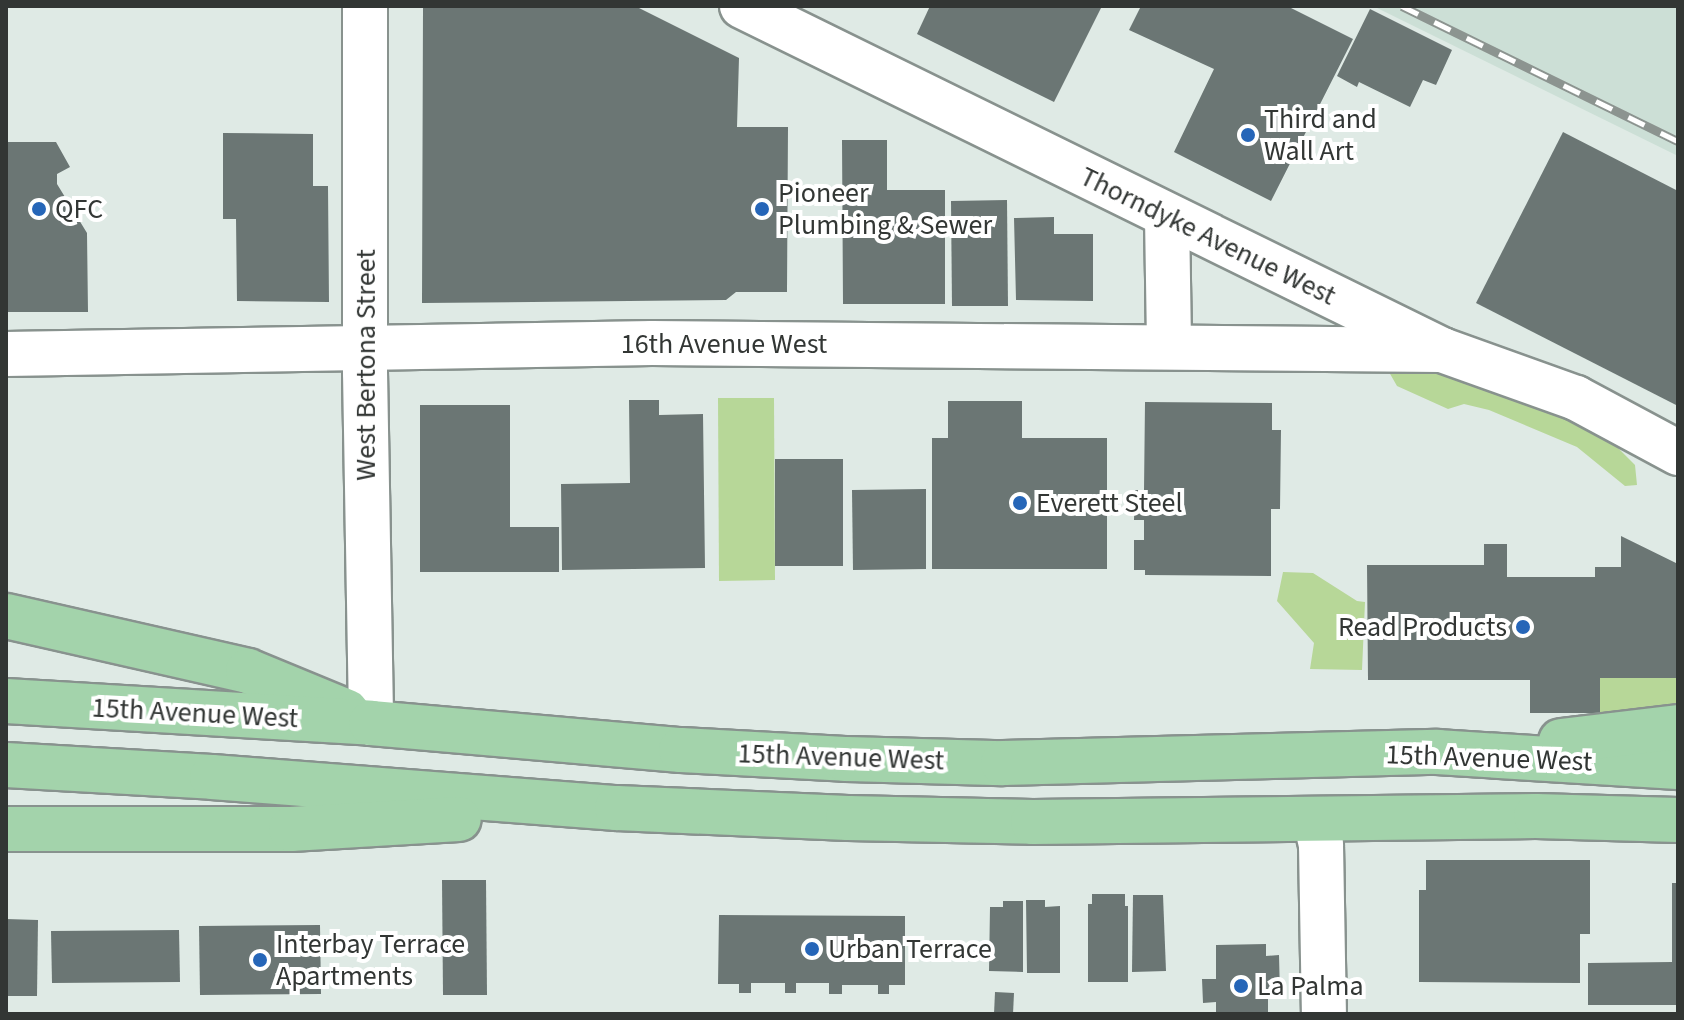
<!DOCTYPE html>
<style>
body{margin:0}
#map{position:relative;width:1684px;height:1020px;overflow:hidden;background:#dfeae5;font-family:"Source Sans 3",sans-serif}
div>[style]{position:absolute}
.built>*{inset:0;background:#ccdfd6}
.green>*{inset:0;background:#b7d798}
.building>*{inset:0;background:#6b7674}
.roads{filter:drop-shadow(2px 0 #88928e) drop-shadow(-2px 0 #88928e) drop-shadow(0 2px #88928e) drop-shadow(0 -2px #88928e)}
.minor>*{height:44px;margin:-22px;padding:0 22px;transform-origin:22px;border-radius:22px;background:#fff}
.major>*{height:44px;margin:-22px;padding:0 22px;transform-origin:22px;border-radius:22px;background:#a3d3ab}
.rail>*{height:9px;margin-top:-4.5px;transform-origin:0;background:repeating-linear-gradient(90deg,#fff 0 18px,#8c9490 0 36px);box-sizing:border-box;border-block:2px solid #8c9490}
.dots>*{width:22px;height:22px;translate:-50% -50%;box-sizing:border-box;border:4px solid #fff;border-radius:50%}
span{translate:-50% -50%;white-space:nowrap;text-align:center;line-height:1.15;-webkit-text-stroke:8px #fff;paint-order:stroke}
.poi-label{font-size:28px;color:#323634}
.left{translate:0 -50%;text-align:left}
.right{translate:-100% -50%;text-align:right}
.street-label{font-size:28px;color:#323634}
.frame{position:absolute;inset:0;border:8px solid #323634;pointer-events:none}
</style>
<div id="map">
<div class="built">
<i style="clip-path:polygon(1373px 6px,1678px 6px,1678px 156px)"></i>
</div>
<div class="green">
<i style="clip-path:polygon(1399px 361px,1438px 362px,1603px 433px,1635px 465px,1637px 485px,1625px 486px,1577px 447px,1489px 410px,1464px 404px,1448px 409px,1397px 386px,1389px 372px)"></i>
<i style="clip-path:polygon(718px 398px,774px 398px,775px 580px,719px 581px)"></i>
<i style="clip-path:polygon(1283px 572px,1313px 573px,1357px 601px,1365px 602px,1362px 670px,1310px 669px,1314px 643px,1277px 601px)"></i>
<i style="clip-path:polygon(1600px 678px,1678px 678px,1678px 703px,1600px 713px)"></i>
</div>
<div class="building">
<i style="clip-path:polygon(423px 6px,635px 6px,739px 58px,737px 127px,788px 127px,787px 292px,736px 292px,726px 300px,422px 303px)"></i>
<i style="clip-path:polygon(930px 6px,1102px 6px,1054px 102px,917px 34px)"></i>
<i style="clip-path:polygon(1141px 6px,1287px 6px,1353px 39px,1271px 201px,1174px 152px,1214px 69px,1129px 30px)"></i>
<i style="clip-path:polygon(1370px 9px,1452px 50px,1436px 85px,1423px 80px,1410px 107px,1359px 82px,1357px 87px,1337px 76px)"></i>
<i style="clip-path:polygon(1563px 132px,1678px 191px,1678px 406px,1476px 303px)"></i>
<i style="clip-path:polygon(223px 133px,313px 134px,313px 186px,328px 186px,329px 302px,237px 301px,236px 219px,223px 219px)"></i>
<i style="clip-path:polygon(842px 140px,887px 140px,887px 190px,945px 190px,945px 304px,843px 304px)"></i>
<i style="clip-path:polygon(6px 142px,56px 142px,70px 167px,57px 174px,57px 184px,87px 233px,88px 312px,6px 312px)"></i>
<i style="clip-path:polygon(1007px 200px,1008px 306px,952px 306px,951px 201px)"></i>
<i style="clip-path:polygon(1054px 217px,1054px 234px,1093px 234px,1093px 301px,1016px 300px,1014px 218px)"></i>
<i style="clip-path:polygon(629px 400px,659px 400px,659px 415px,703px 414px,705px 568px,562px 570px,561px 484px,630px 483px)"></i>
<i style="clip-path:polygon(948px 401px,1022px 401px,1022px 438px,1107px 438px,1107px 569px,932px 569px,932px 438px,948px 438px)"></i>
<i style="clip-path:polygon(1145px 402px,1272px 403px,1272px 430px,1281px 430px,1280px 509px,1271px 509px,1271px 576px,1145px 575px,1145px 570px,1134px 570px,1134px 540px,1144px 540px,1144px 520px,1134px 520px,1135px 490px,1144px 490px)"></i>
<i style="clip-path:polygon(420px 405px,510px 405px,510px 527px,559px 527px,559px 572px,420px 572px)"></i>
<i style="clip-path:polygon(775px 459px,843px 459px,843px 566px,775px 566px)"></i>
<i style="clip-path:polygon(926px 489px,926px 569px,853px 570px,852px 490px)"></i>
<i style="clip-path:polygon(1621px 536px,1678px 564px,1678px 678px,1600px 678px,1600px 713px,1530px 713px,1530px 680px,1368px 680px,1367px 565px,1484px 565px,1484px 544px,1507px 544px,1507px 577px,1595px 577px,1595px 567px,1621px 567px)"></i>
<i style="clip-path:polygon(1426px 860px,1590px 860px,1590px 934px,1580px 934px,1580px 983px,1419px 982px,1419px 890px,1426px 890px)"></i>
<i style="clip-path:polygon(442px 880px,486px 880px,487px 995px,443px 995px)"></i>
<i style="clip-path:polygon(1672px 883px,1678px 883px,1678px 1005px,1588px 1005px,1588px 963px,1672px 962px)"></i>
<i style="clip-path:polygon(1092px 894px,1125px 894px,1125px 906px,1128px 906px,1128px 982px,1088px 982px,1088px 904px,1092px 904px)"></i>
<i style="clip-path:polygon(1133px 895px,1163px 895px,1166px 971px,1132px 972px)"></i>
<i style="clip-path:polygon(1026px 900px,1045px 900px,1045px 907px,1060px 906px,1060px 973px,1027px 973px)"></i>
<i style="clip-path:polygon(1003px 901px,1023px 901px,1023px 972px,989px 971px,990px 907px,1003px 907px)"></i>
<i style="clip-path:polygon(719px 915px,905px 916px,905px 985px,889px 985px,889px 994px,878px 994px,878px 985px,842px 985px,842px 994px,829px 994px,829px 983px,796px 983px,796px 993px,785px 993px,785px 983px,751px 983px,751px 993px,739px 993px,739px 984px,718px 984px)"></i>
<i style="clip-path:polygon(6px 919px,38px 920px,37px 996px,6px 996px)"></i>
<i style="clip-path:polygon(320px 925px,321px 994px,200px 995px,199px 926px)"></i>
<i style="clip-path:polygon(179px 930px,180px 982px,52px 983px,51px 931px)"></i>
<i style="clip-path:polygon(1266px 944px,1266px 956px,1279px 955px,1280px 994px,1268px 994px,1268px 1014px,1216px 1014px,1216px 1002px,1203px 1003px,1202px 979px,1216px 979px,1216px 945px)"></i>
<i style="clip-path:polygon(995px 992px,1014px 993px,1013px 1014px,994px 1014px)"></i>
</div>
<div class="roads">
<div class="minor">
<i style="left:365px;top:6px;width:366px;rotate:90deg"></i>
<i style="left:365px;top:372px;width:351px;rotate:89deg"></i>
<i style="left:742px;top:6px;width:780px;rotate:26.17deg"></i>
<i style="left:1442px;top:350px;width:142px;rotate:19.7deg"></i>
<i style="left:1576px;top:398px;width:116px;rotate:28.3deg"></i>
<i style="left:1167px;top:216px;width:130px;rotate:89.1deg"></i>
<i style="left:6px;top:354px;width:646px;rotate:-0.98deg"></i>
<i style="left:652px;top:343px;width:790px;rotate:0.51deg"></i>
<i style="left:1315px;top:819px;width:27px;rotate:77deg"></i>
<i style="left:1321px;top:845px;width:169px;rotate:89deg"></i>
</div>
<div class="major">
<i style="left:6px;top:616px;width:248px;rotate:12.8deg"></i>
<i style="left:248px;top:671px;width:107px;rotate:22.5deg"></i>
<i style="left:6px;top:701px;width:366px;rotate:3.4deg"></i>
<i style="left:371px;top:723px;width:311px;rotate:5deg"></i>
<i style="left:681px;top:750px;width:164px;rotate:3.1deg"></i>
<i style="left:845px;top:759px;width:158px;rotate:1.5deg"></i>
<i style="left:1003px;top:763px;width:434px;rotate:-1.5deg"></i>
<i style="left:1437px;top:752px;width:241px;rotate:3.6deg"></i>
<i style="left:1561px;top:741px;width:118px;rotate:-6.8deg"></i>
<i style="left:6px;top:765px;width:206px;rotate:3.3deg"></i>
<i style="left:212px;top:777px;width:406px;rotate:4.4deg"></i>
<i style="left:617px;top:808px;width:231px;rotate:2.5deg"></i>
<i style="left:848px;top:818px;width:185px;rotate:1.2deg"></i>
<i style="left:1033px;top:822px;width:503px;rotate:-0.68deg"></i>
<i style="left:1536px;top:816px;width:142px;rotate:1.6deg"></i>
<i style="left:6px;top:829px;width:285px"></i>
<i style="left:291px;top:829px;width:168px;rotate:-3.4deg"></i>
</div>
</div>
<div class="rail">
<i style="left:1402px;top:6px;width:307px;rotate:26.1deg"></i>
</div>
<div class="dots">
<i style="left:1248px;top:135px;background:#2666b8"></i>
<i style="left:39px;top:209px;background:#2666b8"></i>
<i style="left:762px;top:209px;background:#2666b8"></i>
<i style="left:1020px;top:503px;background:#2666b8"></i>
<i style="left:1523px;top:627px;background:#2666b8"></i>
<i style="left:812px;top:949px;background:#2666b8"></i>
<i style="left:260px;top:960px;background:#2666b8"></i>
<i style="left:1241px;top:986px;background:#2666b8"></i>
</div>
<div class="poi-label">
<span class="left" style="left:1264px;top:135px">Third and<br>Wall Art</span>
<span class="left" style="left:778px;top:209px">Pioneer<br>Plumbing &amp; Sewer</span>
<span class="left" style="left:55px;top:209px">QFC</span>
<span class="left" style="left:1036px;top:503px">Everett Steel</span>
<span class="right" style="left:1507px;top:627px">Read Products</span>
<span class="left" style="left:276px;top:960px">Interbay Terrace<br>Apartments</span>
<span class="left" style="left:828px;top:949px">Urban Terrace</span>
<span class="left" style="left:1257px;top:986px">La Palma</span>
</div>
<div class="street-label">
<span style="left:1208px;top:236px;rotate:26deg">Thorndyke Avenue West</span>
<span style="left:724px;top:344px">16th Avenue West</span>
<span style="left:366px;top:365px;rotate:-90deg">West Bertona Street</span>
<span style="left:195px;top:713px;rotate:3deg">15th Avenue West</span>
<span style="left:841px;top:757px;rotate:2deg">15th Avenue West</span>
<span style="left:1489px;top:758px;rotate:2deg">15th Avenue West</span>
</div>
<div class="frame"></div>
</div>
